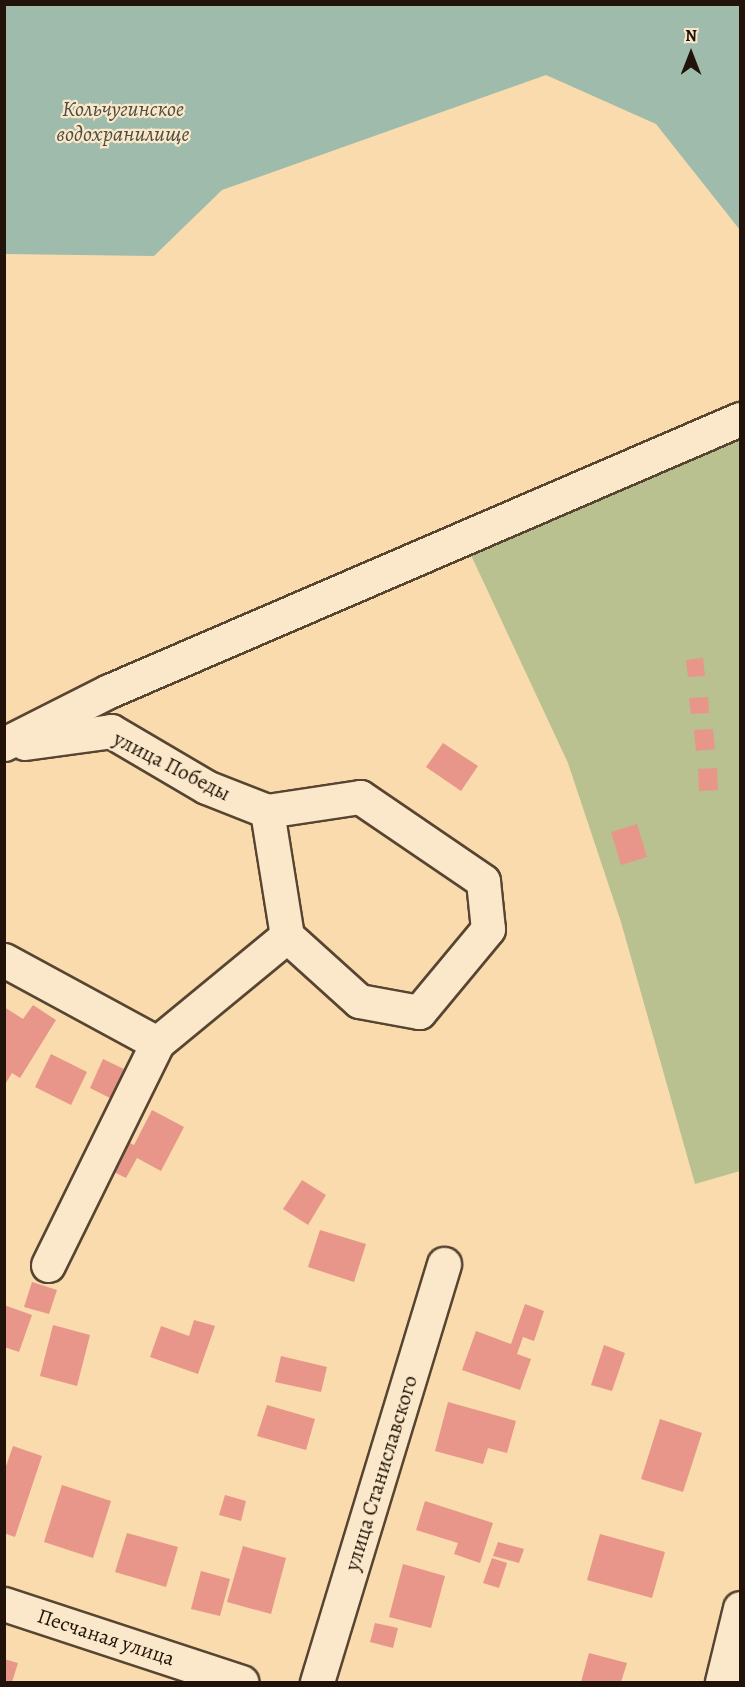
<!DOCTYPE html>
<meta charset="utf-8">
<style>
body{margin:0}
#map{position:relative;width:745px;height:1687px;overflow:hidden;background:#f9dbad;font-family:Alegreya,serif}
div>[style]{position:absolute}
.green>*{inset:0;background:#b8c18f}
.water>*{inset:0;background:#9ebbab}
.building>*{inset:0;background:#e89689}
.roads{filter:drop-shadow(2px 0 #574532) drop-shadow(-2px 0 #574532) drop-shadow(0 2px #574532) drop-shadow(0 -2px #574532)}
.minor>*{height:33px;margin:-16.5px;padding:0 16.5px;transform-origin:16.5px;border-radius:16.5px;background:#fbe8ca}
span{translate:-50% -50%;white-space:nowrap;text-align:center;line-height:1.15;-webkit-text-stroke:4.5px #fbe8ca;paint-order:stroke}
.street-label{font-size:21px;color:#211309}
.water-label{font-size:22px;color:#4d4e42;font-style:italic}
.frame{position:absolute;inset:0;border:6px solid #211309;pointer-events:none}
.north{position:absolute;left:661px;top:24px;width:60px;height:60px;-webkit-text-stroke:4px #fbe8ca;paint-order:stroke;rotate:0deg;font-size:16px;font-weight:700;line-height:24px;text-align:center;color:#211309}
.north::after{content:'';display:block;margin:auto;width:21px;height:27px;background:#211309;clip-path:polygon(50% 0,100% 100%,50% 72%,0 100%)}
</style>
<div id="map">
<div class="green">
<i style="clip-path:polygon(740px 433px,740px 1171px,695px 1184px,621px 922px,568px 763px,470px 553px)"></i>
</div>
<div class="water">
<i style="clip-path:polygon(5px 4px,740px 5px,740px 230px,656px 124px,546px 75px,222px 190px,154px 256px,5px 254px)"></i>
</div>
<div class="building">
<i style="clip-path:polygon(703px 658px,705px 676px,688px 677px,686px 660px)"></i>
<i style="clip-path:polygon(708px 697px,709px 713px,691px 714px,689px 698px)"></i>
<i style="clip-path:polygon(713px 729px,715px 749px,696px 751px,694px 730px)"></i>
<i style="clip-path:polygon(443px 743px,478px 766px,461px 791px,426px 767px)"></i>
<i style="clip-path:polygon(717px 768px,718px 790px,699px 791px,698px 769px)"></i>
<i style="clip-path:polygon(637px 824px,647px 857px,621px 865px,611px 832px)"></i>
<i style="clip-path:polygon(33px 1005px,56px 1020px,20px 1078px,12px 1073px,4px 1086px,4px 1007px,23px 1019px)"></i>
<i style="clip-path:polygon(51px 1054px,87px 1072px,71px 1105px,35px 1087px)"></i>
<i style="clip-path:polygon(103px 1059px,126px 1070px,112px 1099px,90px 1088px)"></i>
<i style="clip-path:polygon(152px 1110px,184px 1127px,161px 1171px,137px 1158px,126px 1178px,102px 1166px,118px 1137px,134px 1145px)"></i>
<i style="clip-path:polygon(302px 1180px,326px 1195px,308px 1225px,283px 1209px)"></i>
<i style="clip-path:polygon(320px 1230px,366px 1244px,354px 1282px,308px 1267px)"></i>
<i style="clip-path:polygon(32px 1282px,57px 1290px,49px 1314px,24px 1307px)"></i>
<i style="clip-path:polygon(525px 1304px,544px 1311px,534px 1341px,523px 1337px,517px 1354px,531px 1359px,520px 1390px,462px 1370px,476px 1331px,511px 1344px)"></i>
<i style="clip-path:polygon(4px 1305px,32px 1315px,19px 1352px,4px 1347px)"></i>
<i style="clip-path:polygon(194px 1320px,215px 1326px,198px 1374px,150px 1357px,161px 1326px,189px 1336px)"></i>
<i style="clip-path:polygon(53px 1325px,90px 1335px,77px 1386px,40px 1376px)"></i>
<i style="clip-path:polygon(604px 1345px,625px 1353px,612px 1391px,591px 1385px)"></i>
<i style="clip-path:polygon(281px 1356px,327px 1367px,321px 1392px,275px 1382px)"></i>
<i style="clip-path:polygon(448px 1402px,516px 1421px,507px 1453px,488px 1448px,483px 1464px,435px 1451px)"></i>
<i style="clip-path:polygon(267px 1405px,315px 1419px,306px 1450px,257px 1436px)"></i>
<i style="clip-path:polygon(660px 1419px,702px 1433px,683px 1492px,641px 1479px)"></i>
<i style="clip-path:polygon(13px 1446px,42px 1456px,15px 1537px,4px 1533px,4px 1472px)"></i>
<i style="clip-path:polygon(62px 1485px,111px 1501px,93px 1558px,44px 1542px)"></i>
<i style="clip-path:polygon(225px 1495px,246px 1501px,241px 1521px,219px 1515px)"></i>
<i style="clip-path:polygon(425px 1501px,493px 1523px,480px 1563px,454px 1554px,458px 1543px,416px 1530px)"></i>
<i style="clip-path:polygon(127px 1533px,178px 1547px,166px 1587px,115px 1572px)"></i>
<i style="clip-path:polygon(600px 1534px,665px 1552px,652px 1598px,587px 1580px)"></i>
<i style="clip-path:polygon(498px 1542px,524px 1549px,519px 1563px,493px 1556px)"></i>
<i style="clip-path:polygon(243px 1546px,286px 1558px,271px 1614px,227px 1602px)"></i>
<i style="clip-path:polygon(492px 1558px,507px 1563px,499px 1588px,483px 1583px)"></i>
<i style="clip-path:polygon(403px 1564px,445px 1576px,431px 1628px,389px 1617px)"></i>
<i style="clip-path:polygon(201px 1571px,230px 1579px,220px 1616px,191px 1609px)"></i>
<i style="clip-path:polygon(375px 1623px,398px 1628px,393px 1648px,370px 1642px)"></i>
<i style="clip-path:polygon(589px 1653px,627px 1663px,621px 1682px,581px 1682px)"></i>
<i style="clip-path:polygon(4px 1659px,18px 1663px,12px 1682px,4px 1682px)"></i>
</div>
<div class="roads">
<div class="minor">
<i style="left:25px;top:743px;width:87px;rotate:-7.9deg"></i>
<i style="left:111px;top:731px;width:110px;rotate:30.5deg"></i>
<i style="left:206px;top:787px;width:66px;rotate:21.5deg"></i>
<i style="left:4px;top:744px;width:118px;rotate:-26.8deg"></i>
<i style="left:109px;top:691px;width:687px;rotate:-23.32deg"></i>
<i style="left:360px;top:797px;width:149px;rotate:34.3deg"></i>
<i style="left:483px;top:881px;width:48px;rotate:84.1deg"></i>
<i style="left:488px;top:929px;width:108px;rotate:129.7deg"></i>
<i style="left:419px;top:1012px;width:61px;rotate:-169.6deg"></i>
<i style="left:359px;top:1001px;width:97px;rotate:-137.9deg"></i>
<i style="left:287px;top:936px;width:127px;rotate:-99.1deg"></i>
<i style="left:267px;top:811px;width:94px;rotate:-8.6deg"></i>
<i style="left:4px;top:960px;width:174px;rotate:28.5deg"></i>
<i style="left:48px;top:1265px;width:247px;rotate:-63.8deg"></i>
<i style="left:157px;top:1043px;width:168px;rotate:-39.5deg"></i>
<i style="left:4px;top:1604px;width:250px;rotate:18.2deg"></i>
<i style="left:317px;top:1682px;width:437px;rotate:-73.1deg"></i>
<i style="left:722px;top:1682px;width:76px;rotate:-76.3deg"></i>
</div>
</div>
<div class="street-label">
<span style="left:172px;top:766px;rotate:27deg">улица Победы</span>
<span style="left:381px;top:1473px;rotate:-73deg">улица Станиславского</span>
<span style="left:106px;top:1637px;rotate:18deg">Песчаная улица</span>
</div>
<div class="water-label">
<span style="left:123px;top:122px">Кольчугинское<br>водохранилище</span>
</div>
<div class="frame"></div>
<div class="north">N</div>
</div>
